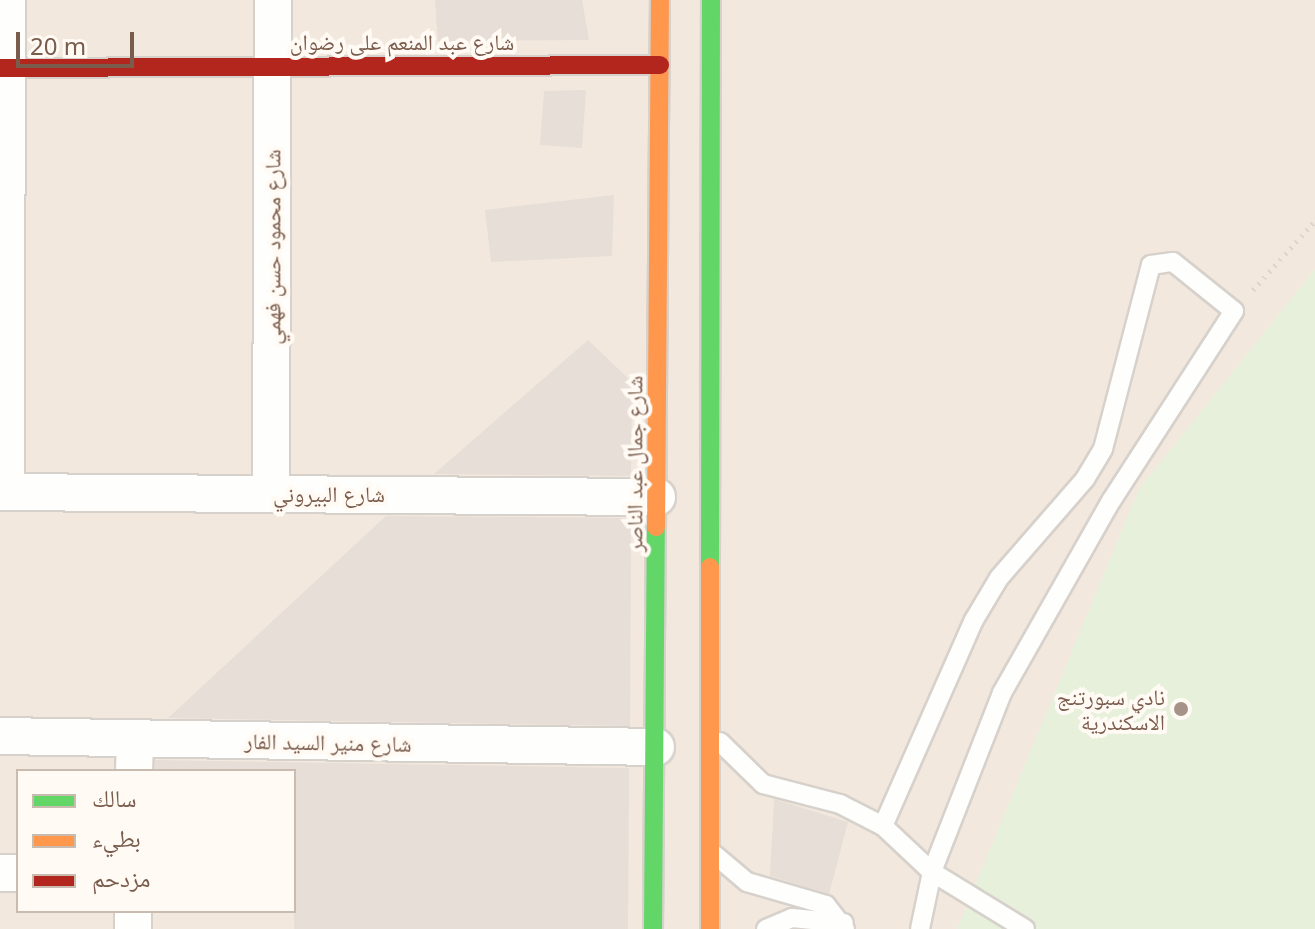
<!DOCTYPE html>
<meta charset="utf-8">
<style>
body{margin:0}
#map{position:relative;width:1315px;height:929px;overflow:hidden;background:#f9f5f0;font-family:"Noto Sans","Noto Naskh Arabic",sans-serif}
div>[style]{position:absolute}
.residential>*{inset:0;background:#f2e8de}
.green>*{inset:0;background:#e7f0db}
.building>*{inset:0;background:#e6ded7}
.path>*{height:5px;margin-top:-2.5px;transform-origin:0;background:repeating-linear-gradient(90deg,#dcd5d0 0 2px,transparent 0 8px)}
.roads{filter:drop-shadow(2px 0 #d7d1cb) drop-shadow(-2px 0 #d7d1cb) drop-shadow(0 2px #d7d1cb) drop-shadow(0 -2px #d7d1cb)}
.lane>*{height:18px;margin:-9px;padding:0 9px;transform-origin:9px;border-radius:9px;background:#fefefd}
.street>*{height:36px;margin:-18px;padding:0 18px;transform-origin:18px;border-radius:18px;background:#fefefd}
.fast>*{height:18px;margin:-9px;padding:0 9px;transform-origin:9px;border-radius:9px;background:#63d668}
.slow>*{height:18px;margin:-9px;padding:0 9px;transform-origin:9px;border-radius:9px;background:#ff974d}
.jam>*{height:18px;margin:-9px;padding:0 9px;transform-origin:9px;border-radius:9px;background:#b3261e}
.dots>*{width:22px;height:22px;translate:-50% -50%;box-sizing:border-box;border:4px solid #fffaf3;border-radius:50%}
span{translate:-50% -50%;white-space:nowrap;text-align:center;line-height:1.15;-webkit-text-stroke:8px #fffaf3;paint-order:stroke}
.street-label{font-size:22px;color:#7a5c4d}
.poi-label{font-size:22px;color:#7a5c4d}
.right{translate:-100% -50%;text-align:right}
.legend{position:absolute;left:16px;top:769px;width:280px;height:144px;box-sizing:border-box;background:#fffaf3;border:2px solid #cabbb1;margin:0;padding:10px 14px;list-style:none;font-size:24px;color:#7a5c4d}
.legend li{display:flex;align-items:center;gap:16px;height:40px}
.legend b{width:40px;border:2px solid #cabbb1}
.scale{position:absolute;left:16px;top:32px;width:118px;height:36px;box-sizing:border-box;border:4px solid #7a5c4d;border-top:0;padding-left:10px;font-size:24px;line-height:28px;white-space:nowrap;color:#7a5c4d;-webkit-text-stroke:6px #fffaf3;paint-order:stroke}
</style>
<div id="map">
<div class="residential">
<i style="clip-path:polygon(evenodd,0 0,1315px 0,1315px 929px,0 929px,0 0,18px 771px,294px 771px,294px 911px,18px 911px,18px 771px)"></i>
</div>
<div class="green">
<i style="clip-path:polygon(1315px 269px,1315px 929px,957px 929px,1139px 489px)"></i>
</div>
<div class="building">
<i style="clip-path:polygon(435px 0,582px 0,589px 40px,438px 41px)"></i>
<i style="clip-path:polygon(586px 90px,582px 148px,540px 145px,544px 91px)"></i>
<i style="clip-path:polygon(614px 195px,612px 256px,491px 262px,485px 210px)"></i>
<i style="clip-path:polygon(588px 340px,632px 382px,631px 476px,434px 474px)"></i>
<i style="clip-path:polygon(386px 516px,631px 518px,630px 726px,168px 718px)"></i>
<i style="clip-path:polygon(155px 760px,629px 768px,628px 929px,294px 929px,294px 771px,155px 771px)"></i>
<i style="clip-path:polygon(774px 799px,848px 822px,829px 894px,770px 876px)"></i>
</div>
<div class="path">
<i style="left:1253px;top:290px;width:93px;rotate:-48.1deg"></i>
</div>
<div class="roads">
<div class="lane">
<i style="left:720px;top:742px;width:60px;rotate:44.3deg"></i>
<i style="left:763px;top:784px;width:80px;rotate:14.6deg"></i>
<i style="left:840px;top:804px;width:48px;rotate:27.1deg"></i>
<i style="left:883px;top:826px;width:67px;rotate:43.2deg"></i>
<i style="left:932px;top:872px;width:109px;rotate:31.5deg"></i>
<i style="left:883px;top:826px;width:225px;rotate:-66.2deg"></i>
<i style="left:974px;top:620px;width:49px;rotate:-59.2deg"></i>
<i style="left:999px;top:578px;width:131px;rotate:-49deg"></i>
<i style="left:1085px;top:479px;width:35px;rotate:-59deg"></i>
<i style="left:1103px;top:449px;width:190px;rotate:-75.4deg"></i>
<i style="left:1151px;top:265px;width:22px;rotate:-8deg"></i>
<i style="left:1173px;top:262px;width:78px;rotate:38.8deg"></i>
<i style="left:1234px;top:311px;width:226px;rotate:122.9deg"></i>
<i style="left:1111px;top:501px;width:221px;rotate:119.6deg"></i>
<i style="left:1002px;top:693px;width:192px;rotate:111.4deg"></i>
<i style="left:932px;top:872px;width:58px;rotate:101.9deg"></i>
<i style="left:715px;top:855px;width:42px;rotate:40.2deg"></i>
<i style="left:747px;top:882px;width:82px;rotate:16.2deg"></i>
<i style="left:826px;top:905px;width:31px;rotate:52deg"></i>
<i style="left:766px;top:929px;width:28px;rotate:-23deg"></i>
<i style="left:792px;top:918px;width:52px;rotate:5.5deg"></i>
</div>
<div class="street">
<i style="left:0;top:492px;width:657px;rotate:0.44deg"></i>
<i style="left:6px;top:492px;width:492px;rotate:-89.9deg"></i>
<i style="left:271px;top:494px;width:494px;rotate:-89.8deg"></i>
<i style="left:0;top:736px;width:656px;rotate:0.96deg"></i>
<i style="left:134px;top:771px;width:33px;rotate:-88deg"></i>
<i style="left:0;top:873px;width:18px"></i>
<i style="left:133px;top:929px;width:18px;rotate:-90deg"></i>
</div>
<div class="fast">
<i style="left:710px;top:567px;width:567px;rotate:-89.9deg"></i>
<i style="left:653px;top:929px;width:402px;rotate:-89.6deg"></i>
</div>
<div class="slow">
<i style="left:656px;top:527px;width:527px;rotate:-89.57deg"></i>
<i style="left:710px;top:929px;width:362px;rotate:-90deg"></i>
</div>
<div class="jam">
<i style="left:0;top:68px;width:660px;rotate:-0.26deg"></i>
</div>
</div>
<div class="dots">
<i style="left:1181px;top:709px;background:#a69286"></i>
</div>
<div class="street-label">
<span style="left:402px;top:42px">شارع عبد المنعم على رضوان</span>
<span style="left:272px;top:247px;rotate:-90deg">شارع محمود حسن فهمي</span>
<span style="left:634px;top:464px;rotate:-90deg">شارع جمال عبد الناصر</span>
<span style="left:329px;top:494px">شارع البيروني</span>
<span style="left:328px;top:742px;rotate:1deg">شارع منير السيد الفار</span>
</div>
<div class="poi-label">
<span class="right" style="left:1165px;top:709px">نادي سبورتنج<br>الاسكندرية</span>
</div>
<ul class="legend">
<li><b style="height:10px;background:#63d668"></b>سالك</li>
<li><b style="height:10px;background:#ff974d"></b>بطيء</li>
<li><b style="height:10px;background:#b3261e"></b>مزدحم</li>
</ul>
<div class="scale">20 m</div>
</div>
